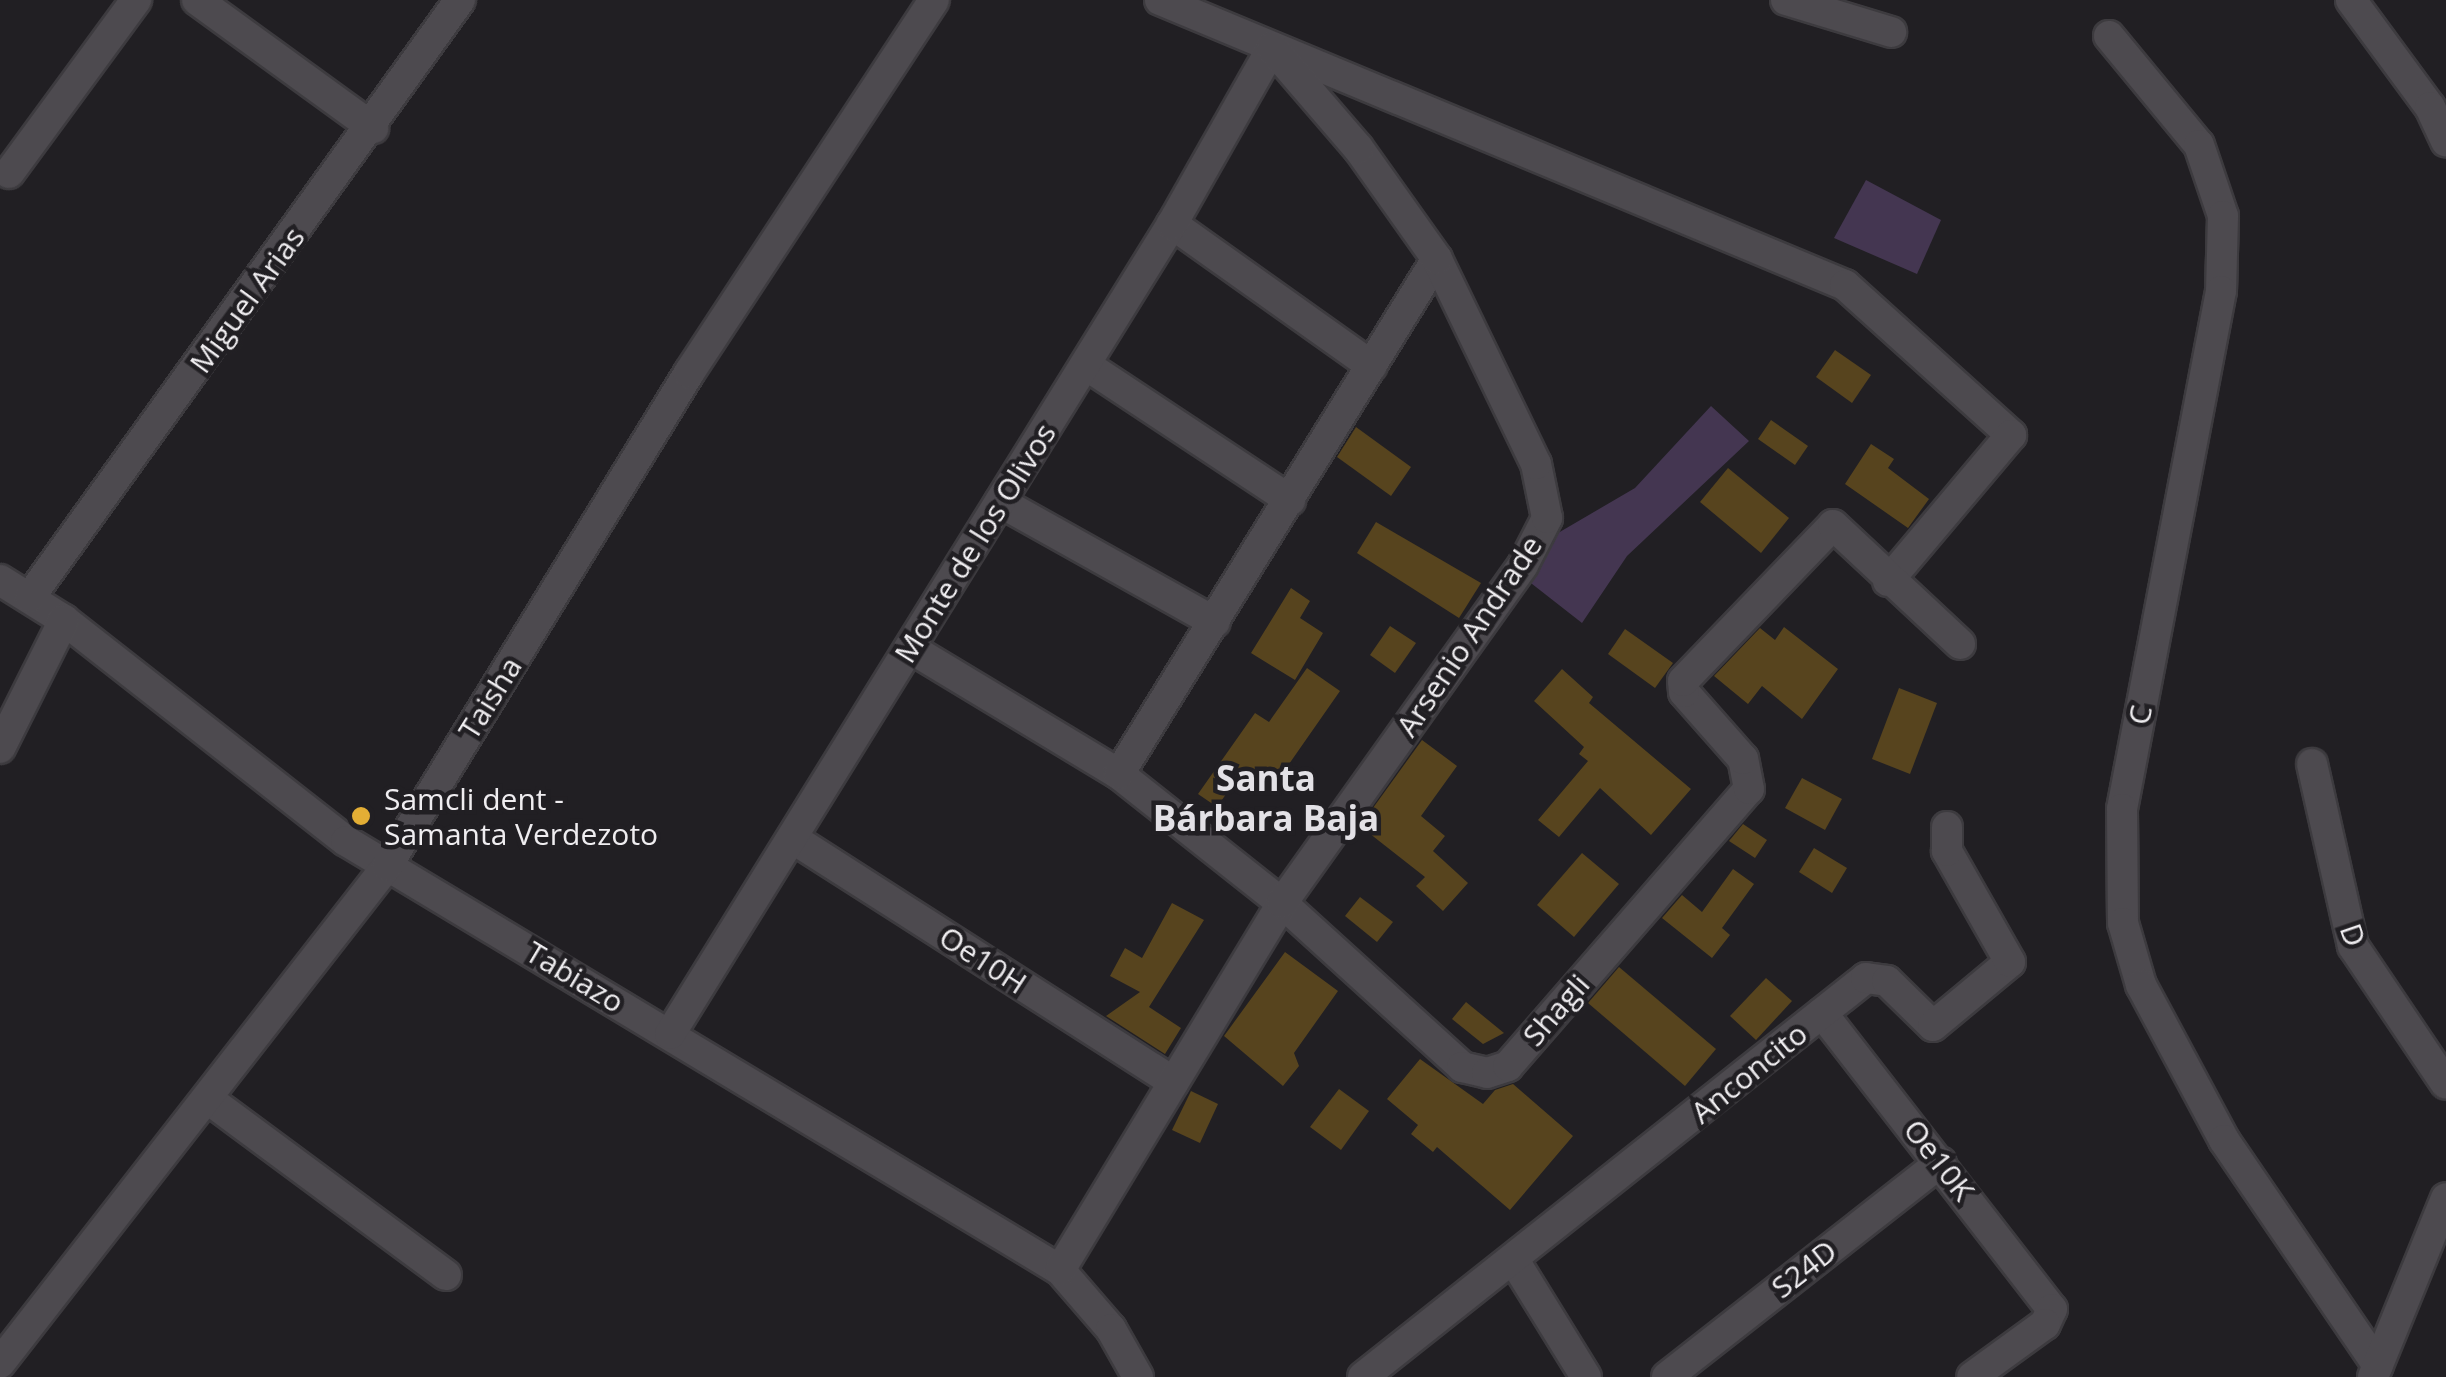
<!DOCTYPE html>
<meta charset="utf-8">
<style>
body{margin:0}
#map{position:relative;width:2446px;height:1377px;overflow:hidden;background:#211f23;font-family:"Open Sans",sans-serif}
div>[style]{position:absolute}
.green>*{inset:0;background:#443651}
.building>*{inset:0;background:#57441e}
.roads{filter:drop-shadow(2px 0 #3d3b3f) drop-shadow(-2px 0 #3d3b3f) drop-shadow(0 2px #3d3b3f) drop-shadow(0 -2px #3d3b3f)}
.minor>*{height:30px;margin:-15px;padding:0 15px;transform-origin:15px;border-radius:15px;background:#4d4a4f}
.dots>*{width:28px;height:28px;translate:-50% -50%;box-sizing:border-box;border:5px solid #211f23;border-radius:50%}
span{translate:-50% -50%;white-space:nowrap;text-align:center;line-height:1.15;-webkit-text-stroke:9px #211f23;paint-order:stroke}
.street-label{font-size:30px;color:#efedf0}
.poi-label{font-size:30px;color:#efedf0}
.left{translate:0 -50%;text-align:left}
.quarter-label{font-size:35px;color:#e3e1e6;font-weight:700}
</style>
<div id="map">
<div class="green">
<i style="clip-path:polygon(1866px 180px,1941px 220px,1917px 274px,1834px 238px)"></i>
<i style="clip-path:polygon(1711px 406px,1749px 441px,1627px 556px,1582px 623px,1527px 580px,1558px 533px,1635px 488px)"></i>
</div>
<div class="building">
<i style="clip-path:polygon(1835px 350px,1871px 375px,1852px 403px,1816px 377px)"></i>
<i style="clip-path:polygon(1771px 420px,1808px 446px,1795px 465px,1758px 439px)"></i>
<i style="clip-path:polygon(1356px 427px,1411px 467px,1391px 496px,1337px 457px)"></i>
<i style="clip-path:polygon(1871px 444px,1894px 459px,1888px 468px,1929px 499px,1908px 528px,1845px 484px)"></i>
<i style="clip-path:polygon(1728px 468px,1789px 518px,1761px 553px,1700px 502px)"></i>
<i style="clip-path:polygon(1376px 522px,1481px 583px,1459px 618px,1357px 553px)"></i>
<i style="clip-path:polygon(1291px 588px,1310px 601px,1300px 618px,1323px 633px,1295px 680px,1251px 653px)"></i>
<i style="clip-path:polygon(1390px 626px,1416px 643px,1395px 673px,1370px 655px)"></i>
<i style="clip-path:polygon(1784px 627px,1838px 669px,1802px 719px,1762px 686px,1748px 704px,1714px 676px,1760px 628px,1775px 640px)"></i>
<i style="clip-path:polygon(1625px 629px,1673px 663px,1655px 688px,1608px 654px)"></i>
<i style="clip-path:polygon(1307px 668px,1340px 691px,1273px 787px,1245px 767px,1217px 807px,1198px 794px,1255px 713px,1269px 722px)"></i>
<i style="clip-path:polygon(1562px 669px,1593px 697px,1589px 703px,1691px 789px,1651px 835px,1600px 788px,1559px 837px,1538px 820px,1588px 761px,1579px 754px,1584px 747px,1534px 701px)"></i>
<i style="clip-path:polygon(1899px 688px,1937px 703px,1910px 774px,1872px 759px)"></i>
<i style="clip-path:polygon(1422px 740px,1457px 766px,1421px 816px,1445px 836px,1433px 851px,1468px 883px,1443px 911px,1416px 886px,1425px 877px,1360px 826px)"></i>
<i style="clip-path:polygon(1802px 778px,1842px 799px,1825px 830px,1785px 808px)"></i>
<i style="clip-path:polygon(1743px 824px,1767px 840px,1755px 858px,1729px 841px)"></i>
<i style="clip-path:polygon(1814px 848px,1847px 868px,1832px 893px,1799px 872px)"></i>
<i style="clip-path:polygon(1582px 853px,1619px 884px,1574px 937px,1537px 905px)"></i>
<i style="clip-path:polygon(1733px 869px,1754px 884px,1722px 928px,1730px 935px,1712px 958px,1662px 918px,1682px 895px,1702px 912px)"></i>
<i style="clip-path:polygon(1360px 897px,1393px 922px,1377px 942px,1345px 916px)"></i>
<i style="clip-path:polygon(1172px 903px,1204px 920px,1149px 1007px,1181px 1028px,1165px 1054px,1106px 1016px,1140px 992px,1110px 976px,1125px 948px,1142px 958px)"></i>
<i style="clip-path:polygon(1285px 952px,1338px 991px,1294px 1053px,1299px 1066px,1283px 1086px,1224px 1036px)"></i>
<i style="clip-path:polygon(1619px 967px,1716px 1049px,1685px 1086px,1588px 1003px)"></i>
<i style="clip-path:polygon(1766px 978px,1792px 1001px,1756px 1040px,1730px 1016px)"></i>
<i style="clip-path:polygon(1466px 1002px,1504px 1033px,1483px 1044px,1452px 1019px)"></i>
<i style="clip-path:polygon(1420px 1059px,1483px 1104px,1495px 1090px,1513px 1084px,1573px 1136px,1510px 1210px,1437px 1147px,1433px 1152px,1411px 1134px,1418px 1125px,1387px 1099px)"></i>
<i style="clip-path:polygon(1339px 1089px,1369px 1111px,1341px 1150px,1310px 1127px)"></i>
<i style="clip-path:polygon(1191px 1091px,1218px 1104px,1200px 1143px,1172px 1130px)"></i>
</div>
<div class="roads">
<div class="minor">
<i style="left:197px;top:0;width:218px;rotate:36deg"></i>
<i style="left:1160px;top:0;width:742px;rotate:22.59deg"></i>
<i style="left:1845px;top:285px;width:224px;rotate:42.1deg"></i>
<i style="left:2011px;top:435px;width:191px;rotate:130.1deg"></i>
<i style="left:1786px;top:0;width:110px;rotate:16.9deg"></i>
<i style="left:2351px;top:0;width:133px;rotate:53.6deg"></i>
<i style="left:2430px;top:107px;width:38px;rotate:65deg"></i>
<i style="left:2109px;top:36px;width:141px;rotate:50.5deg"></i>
<i style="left:2199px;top:145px;width:75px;rotate:71.3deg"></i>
<i style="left:2223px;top:216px;width:75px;rotate:91.5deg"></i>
<i style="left:2221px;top:291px;width:527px;rotate:100.82deg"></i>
<i style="left:2122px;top:809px;width:114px;rotate:89.5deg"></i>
<i style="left:2123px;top:923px;width:65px;rotate:73.8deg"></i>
<i style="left:2141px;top:985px;width:176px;rotate:61.8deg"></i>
<i style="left:2224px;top:1140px;width:273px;rotate:55.7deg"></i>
<i style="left:9px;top:173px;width:215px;rotate:-53.7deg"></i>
<i style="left:1172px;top:224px;width:245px;rotate:35.4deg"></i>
<i style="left:1086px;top:365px;width:245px;rotate:33.5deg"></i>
<i style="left:1000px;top:502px;width:246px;rotate:29.2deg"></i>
<i style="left:0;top:580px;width:75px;rotate:32deg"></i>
<i style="left:64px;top:620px;width:358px;rotate:38.1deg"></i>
<i style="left:346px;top:841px;width:833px;rotate:31deg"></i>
<i style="left:1060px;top:1270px;width:78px;rotate:49.2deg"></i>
<i style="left:1111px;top:1329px;width:55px;rotate:60.6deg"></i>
<i style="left:30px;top:597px;width:736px;rotate:-54.24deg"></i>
<i style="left:910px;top:648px;width:244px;rotate:31.1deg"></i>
<i style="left:1119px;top:774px;width:208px;rotate:38.4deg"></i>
<i style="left:1282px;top:903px;width:244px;rotate:42.3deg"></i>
<i style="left:1462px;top:1067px;width:26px;rotate:13deg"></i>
<i style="left:1487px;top:1073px;width:22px;rotate:-18deg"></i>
<i style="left:1508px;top:1066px;width:367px;rotate:-49deg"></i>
<i style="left:1749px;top:789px;width:31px;rotate:-101deg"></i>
<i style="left:1743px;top:759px;width:89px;rotate:-131.4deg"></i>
<i style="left:1684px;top:692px;width:11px;rotate:-95deg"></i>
<i style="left:1683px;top:681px;width:216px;rotate:-46.1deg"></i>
<i style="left:1833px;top:525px;width:174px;rotate:43.1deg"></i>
<i style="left:0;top:748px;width:143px;rotate:-63.4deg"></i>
<i style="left:2312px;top:764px;width:187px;rotate:77.3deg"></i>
<i style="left:2353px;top:946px;width:166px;rotate:56deg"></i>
<i style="left:1119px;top:774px;width:605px;rotate:-58.31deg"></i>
<i style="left:792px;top:838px;width:453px;rotate:32.6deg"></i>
<i style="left:1822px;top:1013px;width:375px;rotate:52.2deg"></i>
<i style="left:2052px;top:1309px;width:17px;rotate:115deg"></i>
<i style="left:2045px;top:1324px;width:90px;rotate:144deg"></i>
<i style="left:670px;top:1034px;width:953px;rotate:-58.21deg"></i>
<i style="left:1172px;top:224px;width:202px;rotate:-60.4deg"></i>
<i style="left:208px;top:1099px;width:296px;rotate:36.5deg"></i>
<i style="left:1515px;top:1262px;width:135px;rotate:58.3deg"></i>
<i style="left:1060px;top:1270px;width:429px;rotate:-58.8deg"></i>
<i style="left:1282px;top:903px;width:415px;rotate:-54.5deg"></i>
<i style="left:1523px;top:565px;width:53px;rotate:-62.9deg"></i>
<i style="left:1547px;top:518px;width:55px;rotate:-101.5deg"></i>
<i style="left:1536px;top:464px;width:228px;rotate:-115.8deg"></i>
<i style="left:1437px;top:259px;width:136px;rotate:-125.4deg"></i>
<i style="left:1358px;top:148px;width:132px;rotate:-130.7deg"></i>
<i style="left:0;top:1363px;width:630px;rotate:-52.09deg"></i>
<i style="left:387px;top:866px;width:578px;rotate:-58.51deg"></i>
<i style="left:689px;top:373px;width:446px;rotate:-56.7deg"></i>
<i style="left:1363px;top:1377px;width:642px;rotate:-38.42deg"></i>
<i style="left:1866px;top:978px;width:21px;rotate:8deg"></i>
<i style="left:1887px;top:981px;width:64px;rotate:44.4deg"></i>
<i style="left:1933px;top:1026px;width:100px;rotate:-39.7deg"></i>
<i style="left:2010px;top:962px;width:128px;rotate:-119.6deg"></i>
<i style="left:1947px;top:851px;width:24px;rotate:-90deg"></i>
<i style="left:1667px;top:1377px;width:348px;rotate:-38.1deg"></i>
<i style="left:2373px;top:1377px;width:193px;rotate:-67.8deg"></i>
</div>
</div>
<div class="dots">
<i style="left:361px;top:816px;background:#e3ae35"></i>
</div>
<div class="street-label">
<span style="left:247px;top:300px;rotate:-54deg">Miguel Arias</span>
<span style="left:975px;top:543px;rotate:-58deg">Monte de los Olivos</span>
<span style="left:1469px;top:636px;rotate:-56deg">Arsenio Andrade</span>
<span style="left:490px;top:698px;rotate:-58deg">Taisha</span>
<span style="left:2140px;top:715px;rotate:-79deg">C</span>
<span style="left:2353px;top:935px;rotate:71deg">D</span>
<span style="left:983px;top:960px;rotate:33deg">Oe10H</span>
<span style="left:575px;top:977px;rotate:31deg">Tabiazo</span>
<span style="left:1556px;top:1010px;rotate:-49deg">Shagli</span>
<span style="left:1749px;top:1073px;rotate:-39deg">Anconcito</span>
<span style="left:1939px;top:1160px;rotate:52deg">Oe10K</span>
<span style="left:1804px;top:1269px;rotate:-38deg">S24D</span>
</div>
<div class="poi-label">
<span class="left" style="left:384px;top:816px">Samcli dent -<br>Samanta Verdezoto</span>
</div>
<div class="quarter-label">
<span style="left:1266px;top:798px">Santa<br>Bárbara Baja</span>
</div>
</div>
